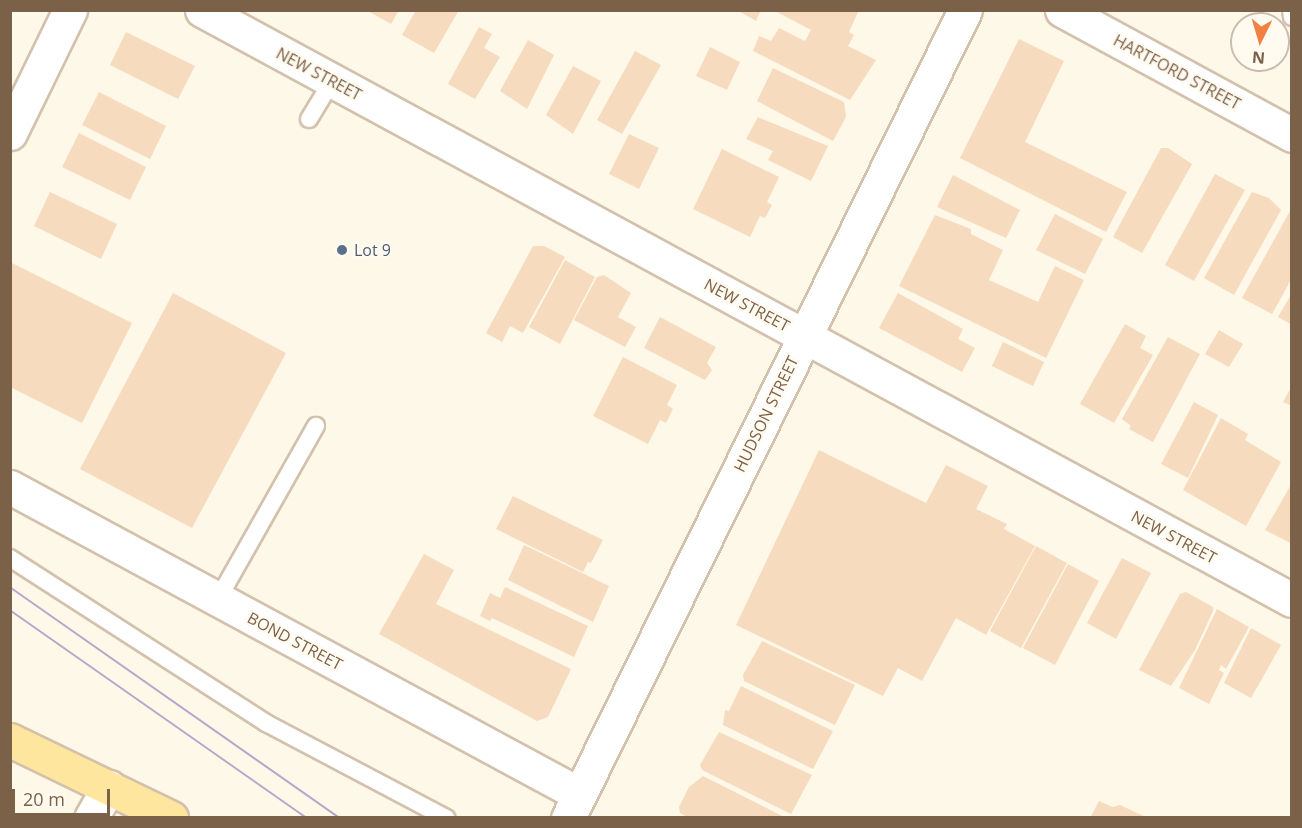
<!DOCTYPE html>
<style>
body{margin:0}
#map{position:relative;width:1302px;height:828px;overflow:hidden;background:#fef8e9;font-family:"Open Sans",sans-serif}
div>[style]{position:absolute}
.building>*{inset:0;background:#f6dbbe}
.roads{filter:drop-shadow(2px 0 #d3c1ac) drop-shadow(-2px 0 #d3c1ac) drop-shadow(0 2px #d3c1ac) drop-shadow(0 -2px #d3c1ac)}
.service>*{height:16px;margin:-8px;padding:0 8px;transform-origin:8px;border-radius:8px;background:#fff}
.minor>*{height:33px;margin:-16.5px;padding:0 16.5px;transform-origin:16.5px;border-radius:16.5px;background:#fff}
.secondary>*{height:33px;margin:-16.5px;padding:0 16.5px;transform-origin:16.5px;border-radius:16.5px;background:#fff}
.primary>*{height:33px;margin:-16.5px;padding:0 16.5px;transform-origin:16.5px;border-radius:16.5px;background:#ffe69f}
.tram>*{height:1.5px;margin:-0.75px;padding:0 0.75px;transform-origin:0.75px;border-radius:0.75px;background:#bda4cb}
.dots>*{width:16px;height:16px;translate:-50% -50%;box-sizing:border-box;border:3px solid #fffbf1;border-radius:50%}
span{translate:-50% -50%;white-space:nowrap;text-align:center;line-height:1.15;-webkit-text-stroke:5px #fffbf1;paint-order:stroke}
.street-label{font-size:16px;color:#7c6149}
.service-label{font-size:16px;color:#4e5e75}
.left{translate:0 -50%;text-align:left}
.frame{position:absolute;inset:0;border:12px solid #7c6149;pointer-events:none}
.north{position:absolute;left:1230px;top:12px;width:60px;height:60px;box-sizing:border-box;background:#fffbf1;border:2px solid #cbbdae;border-radius:50%;rotate:185deg;font-size:16px;font-weight:700;line-height:24px;text-align:center;color:#7c6149}
.north::after{content:'';display:block;margin:auto;width:21px;height:27px;background:#f27f44;clip-path:polygon(50% 0,100% 100%,50% 72%,0 100%)}
.scale{position:absolute;left:12px;top:789px;width:98px;height:27px;box-sizing:border-box;border:3px solid #7c6149;border-top:0;padding-left:8px;font-size:18px;line-height:21px;white-space:nowrap;color:#7c6149;-webkit-text-stroke:4px #fffbf1;paint-order:stroke}
</style>
<div id="map">
<div class="building">
<i style="clip-path:polygon(366px 10px,399px 10px,391px 24px)"></i>
<i style="clip-path:polygon(416px 10px,459px 10px,434px 53px,402px 35px)"></i>
<i style="clip-path:polygon(737px 10px,761px 10px,756px 21px)"></i>
<i style="clip-path:polygon(773px 10px,859px 10px,849px 32px,854px 35px,848px 46px,876px 60px,850px 100px,753px 51px,759px 36px,771px 41px,779px 28px,805px 41px,811px 30px)"></i>
<i style="clip-path:polygon(479px 27px,492px 34px,484px 48px,500px 57px,475px 99px,448px 84px)"></i>
<i style="clip-path:polygon(126px 32px,195px 66px,178px 99px,110px 65px)"></i>
<i style="clip-path:polygon(1019px 39px,1064px 61px,1025px 142px,1127px 192px,1106px 232px,960px 158px)"></i>
<i style="clip-path:polygon(528px 40px,554px 55px,527px 109px,500px 91px)"></i>
<i style="clip-path:polygon(710px 47px,740px 62px,727px 90px,696px 76px)"></i>
<i style="clip-path:polygon(635px 51px,661px 65px,622px 134px,597px 120px)"></i>
<i style="clip-path:polygon(573px 66px,601px 81px,573px 134px,546px 115px)"></i>
<i style="clip-path:polygon(773px 68px,844px 102px,846px 117px,833px 141px,757px 101px)"></i>
<i style="clip-path:polygon(99px 92px,166px 126px,150px 159px,82px 125px)"></i>
<i style="clip-path:polygon(758px 117px,828px 146px,811px 181px,768px 160px,773px 151px,746px 139px)"></i>
<i style="clip-path:polygon(79px 133px,146px 167px,130px 200px,62px 167px)"></i>
<i style="clip-path:polygon(629px 134px,659px 148px,639px 189px,609px 174px)"></i>
<i style="clip-path:polygon(1161px 148px,1168px 148px,1192px 164px,1142px 253px,1113px 237px)"></i>
<i style="clip-path:polygon(722px 149px,779px 177px,767px 202px,772px 205px,765px 218px,760px 216px,750px 237px,693px 209px)"></i>
<i style="clip-path:polygon(1215px 174px,1245px 190px,1194px 281px,1165px 265px)"></i>
<i style="clip-path:polygon(953px 175px,1020px 210px,1006px 238px,937px 207px)"></i>
<i style="clip-path:polygon(50px 192px,117px 224px,101px 259px,34px 226px)"></i>
<i style="clip-path:polygon(1252px 192px,1269px 198px,1281px 210px,1234px 295px,1204px 278px)"></i>
<i style="clip-path:polygon(1290px 211px,1292px 278px,1272px 314px,1242px 298px)"></i>
<i style="clip-path:polygon(1055px 214px,1103px 239px,1085px 274px,1036px 250px)"></i>
<i style="clip-path:polygon(935px 215px,971px 229px,971px 234px,1003px 250px,989px 280px,1038px 302px,1055px 266px,1084px 280px,1046px 358px,899px 286px)"></i>
<i style="clip-path:polygon(533px 246px,544px 246px,565px 257px,523px 333px,510px 326px,502px 342px,486px 333px)"></i>
<i style="clip-path:polygon(565px 260px,595px 277px,560px 344px,529px 327px)"></i>
<i style="clip-path:polygon(10px 262px,132px 323px,82px 423px,10px 387px)"></i>
<i style="clip-path:polygon(604px 275px,631px 293px,618px 317px,636px 327px,625px 347px,574px 320px,597px 277px)"></i>
<i style="clip-path:polygon(173px 293px,286px 353px,192px 528px,80px 469px)"></i>
<i style="clip-path:polygon(898px 293px,963px 329px,958px 339px,975px 348px,962px 372px,879px 328px)"></i>
<i style="clip-path:polygon(1292px 293px,1292px 325px,1278px 317px)"></i>
<i style="clip-path:polygon(660px 317px,716px 347px,707px 363px,712px 370px,705px 380px,644px 348px)"></i>
<i style="clip-path:polygon(1125px 324px,1146px 336px,1140px 348px,1153px 355px,1114px 423px,1080px 404px)"></i>
<i style="clip-path:polygon(1219px 330px,1243px 344px,1229px 367px,1205px 354px)"></i>
<i style="clip-path:polygon(1168px 337px,1200px 354px,1153px 442px,1129px 429px,1131px 426px,1122px 419px)"></i>
<i style="clip-path:polygon(1003px 342px,1044px 362px,1033px 386px,992px 366px)"></i>
<i style="clip-path:polygon(623px 357px,677px 385px,667px 405px,673px 409px,666px 423px,660px 420px,648px 444px,593px 416px)"></i>
<i style="clip-path:polygon(1292px 386px,1292px 406px,1283px 402px)"></i>
<i style="clip-path:polygon(1194px 402px,1218px 415px,1188px 478px,1161px 464px)"></i>
<i style="clip-path:polygon(1221px 418px,1248px 434px,1245px 440px,1281px 462px,1246px 526px,1183px 490px)"></i>
<i style="clip-path:polygon(819px 450px,926px 503px,946px 465px,988px 486px,976px 509px,1007px 524px,1004px 529px,1035px 546px,986px 635px,956px 618px,922px 681px,898px 668px,883px 696px,736px 625px)"></i>
<i style="clip-path:polygon(1292px 483px,1292px 544px,1265px 530px)"></i>
<i style="clip-path:polygon(513px 496px,603px 540px,591px 563px,588px 562px,583px 572px,496px 529px)"></i>
<i style="clip-path:polygon(524px 545px,609px 586px,593px 622px,508px 580px)"></i>
<i style="clip-path:polygon(1036px 546px,1067px 563px,1021px 648px,990px 631px)"></i>
<i style="clip-path:polygon(424px 554px,454px 570px,436px 604px,571px 669px,548px 717px,537px 721px,379px 634px)"></i>
<i style="clip-path:polygon(1122px 558px,1151px 573px,1116px 639px,1087px 623px)"></i>
<i style="clip-path:polygon(1068px 564px,1099px 581px,1055px 665px,1023px 648px)"></i>
<i style="clip-path:polygon(505px 587px,588px 626px,574px 657px,492px 618px,490px 621px,480px 616px,490px 593px,500px 598px)"></i>
<i style="clip-path:polygon(1186px 592px,1213px 607px,1213px 611px,1195px 650px,1171px 686px,1139px 670px,1180px 594px)"></i>
<i style="clip-path:polygon(1217px 609px,1249px 627px,1226px 669px,1221px 665px,1219px 670px,1224px 673px,1209px 704px,1179px 688px)"></i>
<i style="clip-path:polygon(1251px 628px,1281px 645px,1251px 698px,1224px 683px)"></i>
<i style="clip-path:polygon(762px 641px,855px 685px,835px 725px,744px 681px,743px 675px)"></i>
<i style="clip-path:polygon(741px 686px,833px 731px,813px 769px,723px 725px,725px 710px,729px 711px)"></i>
<i style="clip-path:polygon(719px 732px,812px 775px,791px 814px,702px 770px,700px 765px)"></i>
<i style="clip-path:polygon(703px 776px,786px 818px,689px 818px,680px 813px,679px 807px,689px 787px)"></i>
<i style="clip-path:polygon(1099px 801px,1113px 807px,1120px 805px,1148px 818px,1090px 818px)"></i>
</div>
<div class="roads">
<div class="service">
<i style="left:1291px;top:10px;width:7px;rotate:82deg"></i>
<i style="left:309px;top:119px;width:44px;rotate:-58.8deg"></i>
<i style="left:10px;top:558px;width:305px;rotate:32.8deg"></i>
<i style="left:266px;top:723px;width:204px;rotate:27.8deg"></i>
<i style="left:218px;top:599px;width:199px;rotate:-60.5deg"></i>
</div>
<div class="minor">
<i style="left:202px;top:10px;width:1239px;rotate:28.43deg"></i>
<i style="left:1062px;top:10px;width:262px;rotate:28.5deg"></i>
<i style="left:10px;top:487px;width:647px;rotate:28.35deg"></i>
<i style="left:91px;top:818px;width:36px;rotate:-60deg"></i>
<i style="left:568px;top:818px;width:900px;rotate:-63.83deg"></i>
</div>
<div class="secondary">
<i style="left:10px;top:133px;width:137px;rotate:-64deg"></i>
</div>
<div class="primary">
<i style="left:10px;top:740px;width:179px;rotate:25.8deg"></i>
</div>
</div>
<div class="tram">
<i style="left:10px;top:587px;width:403px;rotate:35deg"></i>
<i style="left:10px;top:610px;width:363px;rotate:35deg"></i>
</div>
<div class="dots">
<i style="left:342px;top:250px;background:#5c6f8a"></i>
</div>
<div class="street-label">
<span style="left:1177px;top:72px;rotate:28deg">HARTFORD STREET</span>
<span style="left:319px;top:74px;rotate:28deg">NEW STREET</span>
<span style="left:747px;top:305px;rotate:28deg">NEW STREET</span>
<span style="left:766px;top:414px;rotate:-64deg">HUDSON STREET</span>
<span style="left:1174px;top:537px;rotate:28deg">NEW STREET</span>
<span style="left:295px;top:641px;rotate:28deg">BOND STREET</span>
</div>
<div class="service-label">
<span class="left" style="left:354px;top:250px">Lot 9</span>
</div>
<div class="frame"></div>
<div class="north">N</div>
<div class="scale">20 m</div>
</div>
